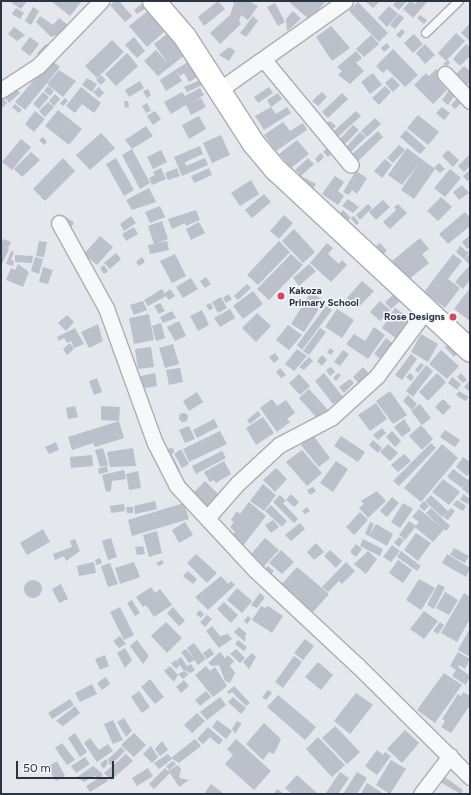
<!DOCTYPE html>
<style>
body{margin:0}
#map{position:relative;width:471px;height:795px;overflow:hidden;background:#e4e7ec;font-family:Figtree,sans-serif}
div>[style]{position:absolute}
.building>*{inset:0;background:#bbc0ca}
.round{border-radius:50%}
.roads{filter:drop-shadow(1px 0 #a9aeb7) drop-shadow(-1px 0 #a9aeb7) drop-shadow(0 1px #a9aeb7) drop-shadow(0 -1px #a9aeb7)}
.lane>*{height:8px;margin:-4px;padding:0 4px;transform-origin:4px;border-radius:4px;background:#f7f8fa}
.street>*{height:15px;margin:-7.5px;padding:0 7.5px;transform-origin:7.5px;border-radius:7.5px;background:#f7f8fa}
.secondary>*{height:22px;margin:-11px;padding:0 11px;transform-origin:11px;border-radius:11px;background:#fff}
.dots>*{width:11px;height:11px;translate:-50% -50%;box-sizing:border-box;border:2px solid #f4f6f9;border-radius:50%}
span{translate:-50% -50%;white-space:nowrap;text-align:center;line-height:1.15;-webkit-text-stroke:3px #f4f6f9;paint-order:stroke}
.poi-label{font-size:10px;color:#2b3445;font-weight:700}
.left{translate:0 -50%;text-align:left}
.right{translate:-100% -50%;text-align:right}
.frame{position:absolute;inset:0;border:2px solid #2b3445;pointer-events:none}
.scale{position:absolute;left:16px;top:761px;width:98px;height:18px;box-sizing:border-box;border:2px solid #2b3445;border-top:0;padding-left:5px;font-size:12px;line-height:14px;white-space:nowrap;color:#2b3445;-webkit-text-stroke:3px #f4f6f9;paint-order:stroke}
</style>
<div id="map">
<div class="building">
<i style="clip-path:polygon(9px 1px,27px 1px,21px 9px)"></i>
<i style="clip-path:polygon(51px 1px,82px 1px,70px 16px)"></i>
<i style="clip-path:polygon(115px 1px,119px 1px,132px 16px,125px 22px,110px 5px)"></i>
<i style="clip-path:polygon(218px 1px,225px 9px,204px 26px,198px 17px)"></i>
<i style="clip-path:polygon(231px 1px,249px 1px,258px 6px,248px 20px,241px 15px,239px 21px,241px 24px,220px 44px,210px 33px,230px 15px,234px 3px)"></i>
<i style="clip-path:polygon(288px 1px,326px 1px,310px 20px)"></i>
<i style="clip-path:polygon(365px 1px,380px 1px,373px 8px)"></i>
<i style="clip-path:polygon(396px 1px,407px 1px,399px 10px,393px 5px)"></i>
<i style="clip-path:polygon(410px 1px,415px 4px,418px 1px,428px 1px,413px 18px,403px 9px)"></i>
<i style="clip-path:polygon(144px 2px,148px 7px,137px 14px,134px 10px)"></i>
<i style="clip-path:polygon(358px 2px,388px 33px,379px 42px,349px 11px)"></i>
<i style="clip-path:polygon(275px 3px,285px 22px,278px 26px,267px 7px)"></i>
<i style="clip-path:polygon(389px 6px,398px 14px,387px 27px,378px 18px)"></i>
<i style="clip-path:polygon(33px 7px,39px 11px,31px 25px,25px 21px)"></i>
<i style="clip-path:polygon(16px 8px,24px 13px,20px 19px,12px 14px)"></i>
<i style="clip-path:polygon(149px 10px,166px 30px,147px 47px,129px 26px)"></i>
<i style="clip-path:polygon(293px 11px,301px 19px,287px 31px,286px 19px)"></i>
<i style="clip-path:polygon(399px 14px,404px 18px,395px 29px,390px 25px)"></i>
<i style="clip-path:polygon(420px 15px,427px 20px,424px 24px,417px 18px)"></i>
<i style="clip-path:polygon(40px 16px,53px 25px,59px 18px,68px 25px,60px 34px,51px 37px,36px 22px)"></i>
<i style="clip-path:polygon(253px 16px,258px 21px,246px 37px,240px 33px)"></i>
<i style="clip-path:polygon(470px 23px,470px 41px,461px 33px)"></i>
<i style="clip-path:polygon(331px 26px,350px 48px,332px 61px,316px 37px)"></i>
<i style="clip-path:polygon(14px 27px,25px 35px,17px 41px,8px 34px)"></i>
<i style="clip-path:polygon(402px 29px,405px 32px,400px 38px,396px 35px)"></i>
<i style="clip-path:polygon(456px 33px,465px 41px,446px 61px,438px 53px)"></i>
<i style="clip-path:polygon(167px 34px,185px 55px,158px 76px,144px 61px,156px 50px,168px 64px,154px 44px)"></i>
<i style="clip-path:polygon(414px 34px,423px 44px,413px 53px,404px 43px)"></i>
<i style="clip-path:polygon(371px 35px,379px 44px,364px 57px,356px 49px)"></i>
<i style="clip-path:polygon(30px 37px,39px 44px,30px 56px,21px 49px)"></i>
<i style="clip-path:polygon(134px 37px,145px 51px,137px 58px,125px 45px)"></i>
<i style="clip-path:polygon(112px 40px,124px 52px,97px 78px,85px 66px)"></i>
<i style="clip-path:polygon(387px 43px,390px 47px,384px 52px,381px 48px)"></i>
<i style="clip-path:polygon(46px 44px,51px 49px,42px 58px,37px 53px)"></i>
<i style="clip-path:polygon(425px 44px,435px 55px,425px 64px,416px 53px)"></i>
<i style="clip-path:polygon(466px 44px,470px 47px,470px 56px,460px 66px,453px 59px)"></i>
<i style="clip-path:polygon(229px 47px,235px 51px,229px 61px,219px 55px)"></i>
<i style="clip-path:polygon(393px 49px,418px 75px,405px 87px,387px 69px,383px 73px,376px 66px)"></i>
<i style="clip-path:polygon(356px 51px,362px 58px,356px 63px,364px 71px,350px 84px,338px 75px,342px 71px,337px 67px)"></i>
<i style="clip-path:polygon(127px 53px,138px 66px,116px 86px,105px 74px)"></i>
<i style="clip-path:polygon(51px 60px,60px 67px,25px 110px,15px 102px)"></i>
<i style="clip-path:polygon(448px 60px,450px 63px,446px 67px,443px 64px)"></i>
<i style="clip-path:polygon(189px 61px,194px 72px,199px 70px,201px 75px,189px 82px,184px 73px,180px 76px,176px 71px,182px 81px,166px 91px,160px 80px)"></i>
<i style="clip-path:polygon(464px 66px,470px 71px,470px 82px,464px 88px,453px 77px)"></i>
<i style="clip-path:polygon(436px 69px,445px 78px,440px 82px,447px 90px,433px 104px,414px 85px,426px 73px,429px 76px)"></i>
<i style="clip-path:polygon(59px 70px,76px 81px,63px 97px,47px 84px)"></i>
<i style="clip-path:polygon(373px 73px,382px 85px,370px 94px,361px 82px)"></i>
<i style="clip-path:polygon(101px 75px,106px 80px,101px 85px,96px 80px)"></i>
<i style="clip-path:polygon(392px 77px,400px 85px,393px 92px,385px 83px)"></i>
<i style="clip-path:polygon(87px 78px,97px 84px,92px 92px,82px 85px)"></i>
<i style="clip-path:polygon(202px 79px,205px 84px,187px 92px,184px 87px)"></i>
<i style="clip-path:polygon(140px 81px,144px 88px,129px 97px,125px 90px)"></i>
<i style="clip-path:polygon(48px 86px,54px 91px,50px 96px,44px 91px)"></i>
<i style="clip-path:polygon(385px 86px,391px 92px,379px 105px,372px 98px)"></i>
<i style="clip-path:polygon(15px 87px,20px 93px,9px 103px,4px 96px)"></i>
<i style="clip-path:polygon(81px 87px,101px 103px,94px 113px,82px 104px,75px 113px,66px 106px)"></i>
<i style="clip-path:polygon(99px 87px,104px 93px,99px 98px,93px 92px)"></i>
<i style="clip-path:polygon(269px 87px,273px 93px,258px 103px,254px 97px)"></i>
<i style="clip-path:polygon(200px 88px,204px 95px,191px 103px,201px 98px,206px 107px,191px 115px,186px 105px,171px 114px,164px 102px,182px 92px,185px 96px)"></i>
<i style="clip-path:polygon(148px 89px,151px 95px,147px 98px,143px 91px)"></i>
<i style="clip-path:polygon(449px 90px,455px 95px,448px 105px,442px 100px)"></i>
<i style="clip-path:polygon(43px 92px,49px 97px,39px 109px,33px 104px)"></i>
<i style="clip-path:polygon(322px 92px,327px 97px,318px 106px,312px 101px)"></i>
<i style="clip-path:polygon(278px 93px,282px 99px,271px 107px,267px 100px)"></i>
<i style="clip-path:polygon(342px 93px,348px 99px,328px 118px,322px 112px)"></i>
<i style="clip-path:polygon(55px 94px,60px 99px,54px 106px,49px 101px)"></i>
<i style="clip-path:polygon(1px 96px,7px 103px,2px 108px,1px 106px)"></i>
<i style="clip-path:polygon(458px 97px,463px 101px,455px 109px,451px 105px)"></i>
<i style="clip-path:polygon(65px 98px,68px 101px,63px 106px,60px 103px)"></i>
<i style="clip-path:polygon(124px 101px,128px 101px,129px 107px,125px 108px)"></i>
<i style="clip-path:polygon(48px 102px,54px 107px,45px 117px,39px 111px)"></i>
<i style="clip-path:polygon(147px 103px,151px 111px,146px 113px,142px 106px)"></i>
<i style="clip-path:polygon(15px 104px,22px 110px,19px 113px,12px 107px)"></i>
<i style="clip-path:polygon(271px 107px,276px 114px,287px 107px,291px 113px,264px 130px,255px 116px)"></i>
<i style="clip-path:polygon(442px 107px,450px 113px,444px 120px,436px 113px)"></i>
<i style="clip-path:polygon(58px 110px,82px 129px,69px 145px,45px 126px)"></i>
<i style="clip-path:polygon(35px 111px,45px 119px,34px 132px,25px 124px)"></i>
<i style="clip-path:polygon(155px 111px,161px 119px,153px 125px,147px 116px)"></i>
<i style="clip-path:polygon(356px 111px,361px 116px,338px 137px,333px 132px)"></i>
<i style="clip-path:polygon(418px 115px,439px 132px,428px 145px,407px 128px)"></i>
<i style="clip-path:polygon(199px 116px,206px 129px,189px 139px,182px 125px)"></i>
<i style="clip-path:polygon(375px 118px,381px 124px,367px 137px,361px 131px)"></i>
<i style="clip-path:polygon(330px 121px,336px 126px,333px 129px,327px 123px)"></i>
<i style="clip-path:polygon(283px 122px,290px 131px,303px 123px,307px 130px,276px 151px,264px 135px)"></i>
<i style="clip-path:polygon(353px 125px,359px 130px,343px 146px,338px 141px)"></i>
<i style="clip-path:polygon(146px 126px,153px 136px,132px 149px,150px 183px,140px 189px,122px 155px,132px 149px,125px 140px)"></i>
<i style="clip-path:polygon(406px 130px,426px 148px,420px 154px,400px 137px)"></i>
<i style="clip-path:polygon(378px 131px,383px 137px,357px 162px,351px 155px)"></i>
<i style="clip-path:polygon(360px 132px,366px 137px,350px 153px,345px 148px)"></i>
<i style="clip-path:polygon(101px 133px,115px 148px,90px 170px,76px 155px)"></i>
<i style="clip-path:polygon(221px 135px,230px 155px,212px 163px,203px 143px)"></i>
<i style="clip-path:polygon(43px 137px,47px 142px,44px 145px,39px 140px)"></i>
<i style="clip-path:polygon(21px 139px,31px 147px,12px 170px,2px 162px)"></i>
<i style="clip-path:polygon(297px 140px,309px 154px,291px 168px,279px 154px)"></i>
<i style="clip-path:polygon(399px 145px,405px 150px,393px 163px,387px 158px)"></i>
<i style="clip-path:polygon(200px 146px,203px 154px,185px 162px,186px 166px,205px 158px,208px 165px,182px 176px,174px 157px)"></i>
<i style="clip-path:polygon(329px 146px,334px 152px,328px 157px,323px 152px)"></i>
<i style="clip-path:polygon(407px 148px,435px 169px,414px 199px,401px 190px,419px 163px,402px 185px,388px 175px)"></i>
<i style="clip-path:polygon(161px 150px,167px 162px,153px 169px,147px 157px)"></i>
<i style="clip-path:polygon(448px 150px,459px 160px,453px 167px,442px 156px)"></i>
<i style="clip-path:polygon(31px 152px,40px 160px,22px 177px,14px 169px)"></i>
<i style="clip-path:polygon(321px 153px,324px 157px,318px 163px,315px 159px)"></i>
<i style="clip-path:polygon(470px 154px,470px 166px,464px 172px,458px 166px)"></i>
<i style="clip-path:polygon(63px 158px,75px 171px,45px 201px,33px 189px)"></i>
<i style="clip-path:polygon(116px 158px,134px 190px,124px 196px,106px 164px)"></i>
<i style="clip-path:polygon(308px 158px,314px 164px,301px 176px,316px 184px,311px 192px,295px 177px,299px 173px,295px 170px)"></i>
<i style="clip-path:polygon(385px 159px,392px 165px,382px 178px,374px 171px)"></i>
<i style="clip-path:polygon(439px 163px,445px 169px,440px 173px,434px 168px)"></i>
<i style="clip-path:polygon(161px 168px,166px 179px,152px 185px,149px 178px,155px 175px,153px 172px)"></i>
<i style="clip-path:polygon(177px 168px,180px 176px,168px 180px,165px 173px)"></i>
<i style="clip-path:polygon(209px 168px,212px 175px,194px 183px,191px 176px)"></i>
<i style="clip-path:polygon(450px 169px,461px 178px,445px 197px,434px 188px)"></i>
<i style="clip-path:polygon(470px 170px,470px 179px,467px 181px,463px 176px)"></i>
<i style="clip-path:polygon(356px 171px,367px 178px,357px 194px,352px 190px,349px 195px,343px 192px)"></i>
<i style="clip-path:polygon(335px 176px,344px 182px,338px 191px,344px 196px,338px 205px,322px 194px)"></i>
<i style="clip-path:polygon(251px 180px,259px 194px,240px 206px,231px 193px)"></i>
<i style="clip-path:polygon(462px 185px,469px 193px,459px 200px,453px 192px)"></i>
<i style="clip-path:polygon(149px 188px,156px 202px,132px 210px,126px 200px)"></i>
<i style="clip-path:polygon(264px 194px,271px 202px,252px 218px,245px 210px)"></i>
<i style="clip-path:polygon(441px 197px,452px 207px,438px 221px,427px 211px)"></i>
<i style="clip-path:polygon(348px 199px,359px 207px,353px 213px,342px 206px)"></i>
<i style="clip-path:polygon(383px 200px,390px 207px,376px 220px,369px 212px)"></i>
<i style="clip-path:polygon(368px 204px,372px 208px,360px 220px,356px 215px)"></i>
<i style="clip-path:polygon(398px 204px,407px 213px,390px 229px,383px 222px,396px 210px,394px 207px)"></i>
<i style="clip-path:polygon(160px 206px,165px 217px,150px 223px,145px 212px)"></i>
<i style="clip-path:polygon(196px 210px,200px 220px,186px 226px,185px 223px,172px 229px,168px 219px)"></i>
<i style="clip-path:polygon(343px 210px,351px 218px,354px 216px,359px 223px,356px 225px,351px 218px,344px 224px,337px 216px)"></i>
<i style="clip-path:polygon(465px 212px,470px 218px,470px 226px,448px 244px,439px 234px)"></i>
<i style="clip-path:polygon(62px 215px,74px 222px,71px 228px,59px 220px)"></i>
<i style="clip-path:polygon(284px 215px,293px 223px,279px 239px,270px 231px)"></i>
<i style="clip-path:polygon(131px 216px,136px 223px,124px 231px,120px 224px)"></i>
<i style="clip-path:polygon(162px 221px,168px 239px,157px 243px,167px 241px,169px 250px,150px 254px,148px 245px,154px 244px,148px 226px)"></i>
<i style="clip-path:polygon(199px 222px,205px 233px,191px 240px,186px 229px)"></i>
<i style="clip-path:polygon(134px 227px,138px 234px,126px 241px,122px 234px)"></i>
<i style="clip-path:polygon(294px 229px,315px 252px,303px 263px,282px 241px)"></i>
<i style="clip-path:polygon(470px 235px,470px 247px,467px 249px,462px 242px)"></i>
<i style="clip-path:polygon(100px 236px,113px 247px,97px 265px,84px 254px)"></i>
<i style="clip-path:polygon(420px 238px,429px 249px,422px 254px,429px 263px,408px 280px,392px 261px)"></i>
<i style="clip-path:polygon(3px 239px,11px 242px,8px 248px,1px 245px)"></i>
<i style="clip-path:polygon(39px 241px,47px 242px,44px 257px,36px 256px)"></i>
<i style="clip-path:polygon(279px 241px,290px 252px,258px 285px,247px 275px)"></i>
<i style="clip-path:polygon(327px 243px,333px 248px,328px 254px,339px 264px,342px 260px,347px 265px,331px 282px,310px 263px)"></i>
<i style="clip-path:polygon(380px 243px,387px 251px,380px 256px,373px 248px)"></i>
<i style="clip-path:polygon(1px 245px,9px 249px,1px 266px)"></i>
<i style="clip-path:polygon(460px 246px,469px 253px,464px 259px,456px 252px)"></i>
<i style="clip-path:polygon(11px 251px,14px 252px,11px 260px,14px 261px,13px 266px,6px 264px)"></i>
<i style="clip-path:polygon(116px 253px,121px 259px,110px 269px,104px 263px)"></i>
<i style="clip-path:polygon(175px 254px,186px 276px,172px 283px,160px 261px)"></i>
<i style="clip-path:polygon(291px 254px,303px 265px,269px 300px,257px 289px)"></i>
<i style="clip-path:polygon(453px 254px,462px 261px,448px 279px,460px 288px,445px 308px,424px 292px)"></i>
<i style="clip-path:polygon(470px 254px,470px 265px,464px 259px)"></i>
<i style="clip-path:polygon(15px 255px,33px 256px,32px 263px,15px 262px)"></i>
<i style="clip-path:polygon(35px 257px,43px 259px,39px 274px,31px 271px)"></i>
<i style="clip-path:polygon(142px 257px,145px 262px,139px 266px,136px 262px)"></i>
<i style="clip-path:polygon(18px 264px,29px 272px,23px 287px,6px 280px,11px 268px,15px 270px)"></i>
<i style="clip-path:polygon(309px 264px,316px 271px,299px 286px,293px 278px)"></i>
<i style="clip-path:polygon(104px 265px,108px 271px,104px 274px,100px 268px)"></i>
<i style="clip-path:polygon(470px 265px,470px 280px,463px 289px,455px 282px)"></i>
<i style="clip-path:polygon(43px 267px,53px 270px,48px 284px,39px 282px)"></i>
<i style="clip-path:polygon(206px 277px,211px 284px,205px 288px,200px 281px)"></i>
<i style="clip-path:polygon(191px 278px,198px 289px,183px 298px,176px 287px)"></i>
<i style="clip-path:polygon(362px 281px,374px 291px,358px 308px,347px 298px)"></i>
<i style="clip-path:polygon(247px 284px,251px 288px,238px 300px,234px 296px)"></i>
<i style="clip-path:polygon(470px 288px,470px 321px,454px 309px)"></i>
<i style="clip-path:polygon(162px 289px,166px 296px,148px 306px,144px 300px)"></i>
<i style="clip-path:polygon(170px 289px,175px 296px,169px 300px,164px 294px)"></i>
<i style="clip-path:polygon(253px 291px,263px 304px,243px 319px,233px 306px)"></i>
<i style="clip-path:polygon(311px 292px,324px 301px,304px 332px,291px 324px)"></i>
<i style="clip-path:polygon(228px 294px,232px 299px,226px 303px,223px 298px)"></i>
<i style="clip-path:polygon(394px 294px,400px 301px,391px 309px,385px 302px)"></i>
<i style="clip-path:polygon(221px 297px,227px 308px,218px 313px,212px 302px)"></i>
<i style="clip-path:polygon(143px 301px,147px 310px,134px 315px,130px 305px)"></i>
<i style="clip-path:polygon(380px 301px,390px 310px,380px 321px,370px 312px)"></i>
<i style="clip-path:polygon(160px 303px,165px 311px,159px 314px,154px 306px)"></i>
<i style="clip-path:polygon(211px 303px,213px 309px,209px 310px,206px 305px)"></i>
<i style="clip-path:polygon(326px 306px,332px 310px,302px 350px,297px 345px)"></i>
<i style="clip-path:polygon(395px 308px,411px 319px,397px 339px,382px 328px)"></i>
<i style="clip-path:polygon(230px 309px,235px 318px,220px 327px,214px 318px)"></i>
<i style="clip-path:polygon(337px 309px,354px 320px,342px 338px,325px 327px)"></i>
<i style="clip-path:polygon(202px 310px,209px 325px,198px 331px,190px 316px)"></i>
<i style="clip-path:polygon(172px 311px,176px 318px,163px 323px,160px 317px)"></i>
<i style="clip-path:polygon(257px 313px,271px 326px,256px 342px,242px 328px)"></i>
<i style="clip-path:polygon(149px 314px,154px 340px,134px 344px,129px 318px)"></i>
<i style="clip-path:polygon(67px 315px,74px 322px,66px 331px,58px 323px)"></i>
<i style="clip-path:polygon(179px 321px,186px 336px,175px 341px,167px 327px)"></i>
<i style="clip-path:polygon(161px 323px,165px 338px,156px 341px,152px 326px)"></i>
<i style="clip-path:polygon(98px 324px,103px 341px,89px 348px,81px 332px)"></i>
<i style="clip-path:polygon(288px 325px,302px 335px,289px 350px,276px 340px)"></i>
<i style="clip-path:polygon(374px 327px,385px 335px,368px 359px,346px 344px,354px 334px,365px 341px)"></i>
<i style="clip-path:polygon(75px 328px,84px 344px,74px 348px,71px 341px,67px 343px,64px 338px,59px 341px,57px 337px)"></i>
<i style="clip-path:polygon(320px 328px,326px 332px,309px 355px,303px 351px)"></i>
<i style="clip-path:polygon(421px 334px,438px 344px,428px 362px,411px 352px)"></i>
<i style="clip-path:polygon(386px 338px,395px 345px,383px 361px,374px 354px)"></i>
<i style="clip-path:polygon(70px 343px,74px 349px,67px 355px,63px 349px)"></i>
<i style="clip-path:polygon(450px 343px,458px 352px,454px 357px,445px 347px)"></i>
<i style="clip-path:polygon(173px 344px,179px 364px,165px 368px,159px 348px)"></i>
<i style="clip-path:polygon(151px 347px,154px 367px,138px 369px,135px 349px)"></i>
<i style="clip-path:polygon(330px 348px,334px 351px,331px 355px,327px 352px)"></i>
<i style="clip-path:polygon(297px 349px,307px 356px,294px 371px,285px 364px)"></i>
<i style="clip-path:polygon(343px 350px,349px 354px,340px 366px,334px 362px)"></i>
<i style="clip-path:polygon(441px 350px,459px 366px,447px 379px,429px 364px)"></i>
<i style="clip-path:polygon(275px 353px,279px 359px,274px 363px,269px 357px)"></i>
<i style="clip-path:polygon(411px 354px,417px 359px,402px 380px,395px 375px)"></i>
<i style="clip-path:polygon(322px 355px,327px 360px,322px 366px,317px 361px)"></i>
<i style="clip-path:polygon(309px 357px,313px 361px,304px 370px,299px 367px)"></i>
<i style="clip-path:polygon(421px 363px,424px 365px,418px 373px,415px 370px)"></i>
<i style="clip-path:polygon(426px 365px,433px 371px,413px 397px,406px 391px)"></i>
<i style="clip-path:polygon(331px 367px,335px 372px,330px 376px,326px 370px)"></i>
<i style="clip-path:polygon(363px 367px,372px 377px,362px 386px,353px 377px)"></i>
<i style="clip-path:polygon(180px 368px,183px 382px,169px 385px,166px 370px)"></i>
<i style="clip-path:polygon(280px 368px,286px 375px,281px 378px,276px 372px)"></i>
<i style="clip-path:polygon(155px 373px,157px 386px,138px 389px,136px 377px)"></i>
<i style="clip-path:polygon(324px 373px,343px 397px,333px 404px,315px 381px)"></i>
<i style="clip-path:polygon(338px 373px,341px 375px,336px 381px,333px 378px)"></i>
<i style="clip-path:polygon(410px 373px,414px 377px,411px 381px,406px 377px)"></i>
<i style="clip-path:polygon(437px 373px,446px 382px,428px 401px,419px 392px)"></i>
<i style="clip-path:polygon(461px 373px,467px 380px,463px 383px,457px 377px)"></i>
<i style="clip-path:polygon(299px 374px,310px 386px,300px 395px,289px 383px)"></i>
<i style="clip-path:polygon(452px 377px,461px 384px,457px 390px,448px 383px)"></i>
<i style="clip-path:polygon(97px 378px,102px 392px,94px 395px,89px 381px)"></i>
<i style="clip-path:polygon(350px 379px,354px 383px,344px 393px,339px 387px)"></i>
<i style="clip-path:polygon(470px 380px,470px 392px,464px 387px)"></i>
<i style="clip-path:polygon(309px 389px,328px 410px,318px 419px,299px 398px)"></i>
<i style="clip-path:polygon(390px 391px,407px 415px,393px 424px,376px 401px)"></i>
<i style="clip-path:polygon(459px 391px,469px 397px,465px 401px,456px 395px)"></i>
<i style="clip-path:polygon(197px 392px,203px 402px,189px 411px,183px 401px)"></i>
<i style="clip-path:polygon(408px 395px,417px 404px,412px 410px,403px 401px)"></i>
<i style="clip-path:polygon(272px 399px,277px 406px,286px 400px,295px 413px,287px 419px,290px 422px,277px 432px,260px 408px)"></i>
<i style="clip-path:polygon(443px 399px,451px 407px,443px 415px,435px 407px)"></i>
<i style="clip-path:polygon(376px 403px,387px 419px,370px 431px,358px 415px)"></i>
<i style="clip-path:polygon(420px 404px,431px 418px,422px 425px,411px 411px)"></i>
<i style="clip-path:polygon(75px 406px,78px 417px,68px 419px,66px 408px)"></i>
<i style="clip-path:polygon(101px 406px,120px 407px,119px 421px,101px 420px)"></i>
<i style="clip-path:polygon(258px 411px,261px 415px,250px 424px,247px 420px)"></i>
<i class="round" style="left:178.5px;top:412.5px;width:9px;height:9px"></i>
<i style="clip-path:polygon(263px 417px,274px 433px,256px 445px,246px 428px)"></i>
<i style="clip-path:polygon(214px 419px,218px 427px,197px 438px,193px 430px)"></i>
<i style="clip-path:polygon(404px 419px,411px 430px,402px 437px,394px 427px)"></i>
<i style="clip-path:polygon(119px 421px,124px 438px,95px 447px,93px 443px,72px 450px,68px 437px)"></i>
<i style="clip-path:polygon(421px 425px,433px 439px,422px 450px,409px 436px)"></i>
<i style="clip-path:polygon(189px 426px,195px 439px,185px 443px,179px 430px)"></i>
<i style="clip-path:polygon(382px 428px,386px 433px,378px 440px,373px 435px)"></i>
<i style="clip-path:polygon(445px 430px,460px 440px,455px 447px,440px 437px)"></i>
<i style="clip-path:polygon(220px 431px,227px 444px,189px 462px,183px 449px)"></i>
<i style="clip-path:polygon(392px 431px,401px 441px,395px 447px,386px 437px)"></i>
<i style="clip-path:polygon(313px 435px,330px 458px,319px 467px,301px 445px)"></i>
<i style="clip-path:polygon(341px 436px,365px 452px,358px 462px,334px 446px)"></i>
<i style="clip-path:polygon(373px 440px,382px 448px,378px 453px,369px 445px)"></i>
<i style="clip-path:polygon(56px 442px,59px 450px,49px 454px,45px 447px)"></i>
<i style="clip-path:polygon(431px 443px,436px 448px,399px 486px,393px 481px)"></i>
<i style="clip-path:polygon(388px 444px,398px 453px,390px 461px,380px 452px)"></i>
<i style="clip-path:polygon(442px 444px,458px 458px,421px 502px,404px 488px)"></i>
<i class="round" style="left:168px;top:448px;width:6px;height:6px"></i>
<i style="clip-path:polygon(103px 448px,108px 465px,100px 467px,95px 450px)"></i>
<i style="clip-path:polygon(133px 448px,136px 466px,110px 467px,107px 452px)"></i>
<i style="clip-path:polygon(181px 449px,189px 464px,182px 468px,174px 454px)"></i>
<i style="clip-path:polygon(302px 450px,322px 473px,307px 486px,286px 462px)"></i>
<i style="clip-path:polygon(222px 451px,226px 458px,196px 474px,192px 466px)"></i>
<i style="clip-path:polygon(404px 454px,411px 461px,398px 472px,391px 465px)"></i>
<i style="clip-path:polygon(92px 455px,93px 466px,71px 468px,70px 457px)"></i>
<i style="clip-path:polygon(172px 455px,180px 470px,173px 474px,165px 459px)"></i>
<i style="clip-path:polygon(463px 457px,470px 462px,470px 472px,467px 476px,456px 467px)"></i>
<i style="clip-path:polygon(224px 461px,231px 474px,216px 483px,214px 480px,210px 482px,204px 472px)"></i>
<i style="clip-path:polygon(336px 461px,348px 469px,333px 492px,320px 483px)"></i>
<i style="clip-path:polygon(107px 466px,108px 472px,99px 474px,98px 469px)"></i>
<i style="clip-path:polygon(276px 468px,287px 479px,275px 492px,263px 480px)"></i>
<i style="clip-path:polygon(453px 469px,468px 480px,470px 477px,470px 495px,462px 489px,467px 481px,462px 488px,447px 477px)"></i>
<i style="clip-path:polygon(124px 470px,126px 479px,112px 481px,111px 491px,106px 492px,102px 475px)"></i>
<i style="clip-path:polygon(138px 471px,141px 488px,129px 490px,126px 474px)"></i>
<i style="clip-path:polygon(443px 479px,460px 492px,449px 505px,432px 492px)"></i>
<i style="clip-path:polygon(205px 481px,221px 497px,207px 511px,191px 495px)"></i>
<i style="clip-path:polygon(263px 484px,276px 495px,264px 511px,250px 501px)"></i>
<i style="clip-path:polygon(313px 487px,316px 491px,310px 495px,307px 490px)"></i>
<i style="clip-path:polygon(377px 491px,386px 501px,368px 518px,359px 508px,364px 504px,361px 501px)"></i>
<i style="clip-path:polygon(291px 494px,299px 502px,294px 507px,286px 500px)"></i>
<i style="clip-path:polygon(463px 494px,470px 499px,468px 504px,460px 500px)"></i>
<i style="clip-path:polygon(280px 495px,286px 501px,283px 503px,298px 519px,294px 523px,273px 502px)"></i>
<i style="clip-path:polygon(431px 495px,448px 511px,442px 517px,425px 501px)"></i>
<i style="clip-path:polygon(392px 497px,399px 503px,387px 517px,380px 511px)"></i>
<i style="clip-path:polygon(457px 500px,466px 506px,463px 511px,453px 505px)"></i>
<i style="clip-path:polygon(155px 501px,157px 509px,135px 514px,134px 506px)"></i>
<i style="clip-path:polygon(424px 501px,429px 506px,424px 511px,419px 506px)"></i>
<i style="clip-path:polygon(249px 502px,266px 516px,242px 547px,230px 537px,235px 532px,230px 527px,234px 522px,231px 520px,237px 511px,240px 514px)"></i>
<i style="clip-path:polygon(184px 503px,189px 519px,132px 536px,128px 520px)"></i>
<i style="clip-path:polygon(403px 503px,413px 509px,400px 528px,391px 522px)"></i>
<i style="clip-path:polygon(124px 504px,125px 511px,111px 513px,110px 506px)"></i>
<i style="clip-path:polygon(271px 505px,287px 521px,282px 527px,265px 511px)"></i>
<i style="clip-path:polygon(126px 507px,133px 507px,133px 513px,127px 513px)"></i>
<i style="clip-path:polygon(307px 507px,310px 511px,305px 514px,302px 511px)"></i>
<i style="clip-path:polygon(431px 508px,450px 526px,446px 531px,444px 529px,433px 542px,415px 527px,419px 522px,412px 517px,419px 509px,442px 528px,426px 513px)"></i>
<i style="clip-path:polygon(451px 508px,455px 511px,448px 520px,443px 517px)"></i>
<i style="clip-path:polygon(360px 512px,368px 520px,354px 535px,346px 527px)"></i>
<i style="clip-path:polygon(273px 520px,279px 527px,271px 533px,265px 525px)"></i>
<i style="clip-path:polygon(409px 521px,416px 526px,405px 540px,399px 535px)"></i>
<i style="clip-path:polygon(185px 522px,193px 535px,179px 543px,172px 530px)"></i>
<i style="clip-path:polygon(370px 522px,374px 524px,369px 536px,365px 534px)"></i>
<i style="clip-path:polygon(300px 523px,305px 529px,291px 541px,285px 535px)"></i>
<i style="clip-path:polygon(376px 524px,393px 534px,387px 546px,369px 536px)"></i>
<i style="clip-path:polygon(43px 529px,50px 542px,27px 555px,20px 543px)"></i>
<i style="clip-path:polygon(157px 531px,162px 553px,149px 557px,143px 535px)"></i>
<i style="clip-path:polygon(416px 533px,431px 543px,418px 561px,404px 550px)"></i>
<i style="clip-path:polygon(399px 537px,404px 540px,399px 547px,394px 543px)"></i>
<i style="clip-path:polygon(111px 538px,117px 557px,108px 560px,102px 541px)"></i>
<i style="clip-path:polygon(265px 538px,279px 550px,264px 566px,251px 554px)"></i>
<i style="clip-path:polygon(75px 539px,80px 551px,66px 561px,64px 556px,55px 560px,53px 554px,72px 547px,70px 541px)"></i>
<i style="clip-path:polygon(363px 539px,383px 549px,380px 556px,360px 546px)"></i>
<i style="clip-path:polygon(316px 543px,324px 552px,314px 560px,307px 552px)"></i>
<i style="clip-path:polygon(356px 544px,362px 549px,356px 557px,350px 552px)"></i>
<i style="clip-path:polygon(392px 545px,400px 551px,391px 562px,383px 557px)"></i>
<i style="clip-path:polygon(143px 546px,145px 554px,137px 555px,135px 547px)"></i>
<i style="clip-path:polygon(454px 548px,469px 556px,465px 563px,450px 555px)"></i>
<i style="clip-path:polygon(281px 550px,294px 562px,282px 574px,269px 563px)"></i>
<i style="clip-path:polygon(330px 550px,342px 561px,336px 568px,324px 556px)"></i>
<i style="clip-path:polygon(368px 551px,377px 559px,366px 574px,354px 564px)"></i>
<i style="clip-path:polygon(401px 551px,421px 566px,417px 571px,397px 557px)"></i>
<i style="clip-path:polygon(196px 554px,217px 573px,207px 583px,187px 563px)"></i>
<i style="clip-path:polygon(447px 554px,470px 568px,466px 577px,442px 563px)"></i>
<i style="clip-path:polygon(100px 558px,102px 563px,97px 565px,95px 560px)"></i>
<i style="clip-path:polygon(162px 560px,164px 563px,159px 566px,156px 563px)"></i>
<i style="clip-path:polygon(398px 560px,412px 570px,403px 583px,389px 573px)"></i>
<i style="clip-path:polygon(94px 562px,96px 573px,79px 576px,77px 566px)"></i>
<i style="clip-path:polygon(134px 562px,140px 577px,120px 584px,115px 568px)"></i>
<i style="clip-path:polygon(346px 562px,355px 571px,342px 584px,339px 581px,328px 592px,322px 587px)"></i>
<i style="clip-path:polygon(110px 563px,118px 584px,108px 587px,101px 566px)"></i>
<i style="clip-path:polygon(268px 566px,274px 571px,267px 578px,262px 573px)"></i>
<i style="clip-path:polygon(297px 567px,329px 594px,313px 612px,281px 585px)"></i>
<i style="clip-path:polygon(188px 571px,197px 579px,193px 584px,183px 576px)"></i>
<i style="clip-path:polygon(221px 576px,228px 584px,231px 581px,235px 585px,208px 610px,195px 597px)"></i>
<i style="clip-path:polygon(419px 579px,435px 588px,421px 610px,406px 600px)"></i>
<i class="round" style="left:24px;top:580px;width:18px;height:18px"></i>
<i style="clip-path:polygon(61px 584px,68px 599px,59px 603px,52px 589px)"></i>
<i style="clip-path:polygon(438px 584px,445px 587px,434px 609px,427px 605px)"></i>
<i style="clip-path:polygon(151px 587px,155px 593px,160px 589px,172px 605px,154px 617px,146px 605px,143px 607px,136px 597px)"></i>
<i style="clip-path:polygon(237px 588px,252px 601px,242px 613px,227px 600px)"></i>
<i style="clip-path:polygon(445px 592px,458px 600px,449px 615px,436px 608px)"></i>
<i style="clip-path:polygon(260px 593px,265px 597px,257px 608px,251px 605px)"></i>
<i style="clip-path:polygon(464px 593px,470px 597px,470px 619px,457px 642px,441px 633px)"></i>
<i style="clip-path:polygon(132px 600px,140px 613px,135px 616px,127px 603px)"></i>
<i style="clip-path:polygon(224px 602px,238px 615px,231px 623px,217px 609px)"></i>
<i style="clip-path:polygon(261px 606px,265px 608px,268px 606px,283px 616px,272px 633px,252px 620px)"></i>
<i style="clip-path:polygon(120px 607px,134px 635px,124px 640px,110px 612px)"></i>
<i style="clip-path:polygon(173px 607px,185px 621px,179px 626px,167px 613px)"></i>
<i style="clip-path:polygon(200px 610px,204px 614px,201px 618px,196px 614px)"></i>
<i style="clip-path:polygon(424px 611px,438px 621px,424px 639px,410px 629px)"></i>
<i style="clip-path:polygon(207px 615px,212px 619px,205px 627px,200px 622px)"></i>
<i style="clip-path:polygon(248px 616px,251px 619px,247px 624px,244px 621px)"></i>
<i style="clip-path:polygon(166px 622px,182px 638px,167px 653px,151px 636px)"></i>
<i style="clip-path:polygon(440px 622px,444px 625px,438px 634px,433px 631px)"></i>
<i style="clip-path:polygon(212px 626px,220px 636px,228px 634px,232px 639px,219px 648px,206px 631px)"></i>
<i style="clip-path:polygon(239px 627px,246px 633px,245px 642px,234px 632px)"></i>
<i style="clip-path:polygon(470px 628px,470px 657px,458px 650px)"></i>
<i style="clip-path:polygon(120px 636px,126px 644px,119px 648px,113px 641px)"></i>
<i style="clip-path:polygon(305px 639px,314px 646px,303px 660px,294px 653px)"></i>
<i style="clip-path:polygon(137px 640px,149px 656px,143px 664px,130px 646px)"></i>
<i style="clip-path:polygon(238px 640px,247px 647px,244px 651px,235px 644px)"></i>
<i style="clip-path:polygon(194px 643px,206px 659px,198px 665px,187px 648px)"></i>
<i style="clip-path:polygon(125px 648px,132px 660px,125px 668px,117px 653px)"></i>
<i style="clip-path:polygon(210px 648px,214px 654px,207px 659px,203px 653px)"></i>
<i style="clip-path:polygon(186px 649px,195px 660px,189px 663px,181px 652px)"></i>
<i style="clip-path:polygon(236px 649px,245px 658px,240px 663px,230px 654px)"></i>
<i style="clip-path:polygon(220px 652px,225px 658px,228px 655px,234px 661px,230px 666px,235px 673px,230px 683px,225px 681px,219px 665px,212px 666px,208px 663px)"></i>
<i style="clip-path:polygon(458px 652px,470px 659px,465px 669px,459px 665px,458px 667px,470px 676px,466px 685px,452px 676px,456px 670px,450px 666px)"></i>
<i style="clip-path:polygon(252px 653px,256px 657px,249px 669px,243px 662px)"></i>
<i style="clip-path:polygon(105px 655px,109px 666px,100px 670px,95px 659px)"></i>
<i style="clip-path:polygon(294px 656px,302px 662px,283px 688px,275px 682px)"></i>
<i style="clip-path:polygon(181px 657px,187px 666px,191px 664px,195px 670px,191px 673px,183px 670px,180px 665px,176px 669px,171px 663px,176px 660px,179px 664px,177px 660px)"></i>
<i style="clip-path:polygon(318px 662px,333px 675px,321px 690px,305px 677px)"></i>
<i style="clip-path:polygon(170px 666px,178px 675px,174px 682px,164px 671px)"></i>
<i style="clip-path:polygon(206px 666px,210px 671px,215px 667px,227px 686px,213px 697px,195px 675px)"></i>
<i style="clip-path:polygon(184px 671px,189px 674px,183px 679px,178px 674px)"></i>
<i style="clip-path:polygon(444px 673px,462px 685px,435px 723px,417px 710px)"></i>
<i style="clip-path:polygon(106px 677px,110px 684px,102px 690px,97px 683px)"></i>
<i style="clip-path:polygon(150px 679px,164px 697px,155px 704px,141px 687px)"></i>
<i style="clip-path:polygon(184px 680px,189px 686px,181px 693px,176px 687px)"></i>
<i style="clip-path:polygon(92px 684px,97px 694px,80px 702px,75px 693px)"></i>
<i style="clip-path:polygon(234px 686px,250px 703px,246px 706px,232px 692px,229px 694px,227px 692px)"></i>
<i style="clip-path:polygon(268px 690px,272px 693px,266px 700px,262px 697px)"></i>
<i style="clip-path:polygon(139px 691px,150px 707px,142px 713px,131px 697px)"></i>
<i style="clip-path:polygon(206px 691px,211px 697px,200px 706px,195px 700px)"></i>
<i style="clip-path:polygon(463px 692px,470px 696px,470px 705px,451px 733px,441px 727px,445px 721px,442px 719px,458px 694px,461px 696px)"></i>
<i style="clip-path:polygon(356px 693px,373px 705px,350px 734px,334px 721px)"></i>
<i style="clip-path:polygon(278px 695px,316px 727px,305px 740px,267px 707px)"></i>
<i style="clip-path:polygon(220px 697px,226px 705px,207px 720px,200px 712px)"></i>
<i style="clip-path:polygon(233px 697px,246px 708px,241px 714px,228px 702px)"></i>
<i style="clip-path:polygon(70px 699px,74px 705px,52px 719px,48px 713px)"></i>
<i style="clip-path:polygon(75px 706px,80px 713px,63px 726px,56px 721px)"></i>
<i style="clip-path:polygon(197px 713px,205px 721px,192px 733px,184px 725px)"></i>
<i style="clip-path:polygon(124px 718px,132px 731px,126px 737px,117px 722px)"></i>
<i style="clip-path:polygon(113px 720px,123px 740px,113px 744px,104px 724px)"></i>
<i style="clip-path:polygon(217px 720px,232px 731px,226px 739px,212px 727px)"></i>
<i style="clip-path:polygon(237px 721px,242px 723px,235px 734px,232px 729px)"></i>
<i style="clip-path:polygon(264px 723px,281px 739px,274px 754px,269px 752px,263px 760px,246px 744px)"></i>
<i style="clip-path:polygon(335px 726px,360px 752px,347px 764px,322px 738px)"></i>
<i style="clip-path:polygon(208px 727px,223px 740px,219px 745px,210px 737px,203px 744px,197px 739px)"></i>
<i style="clip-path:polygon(405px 730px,419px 743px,402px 763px,387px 749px)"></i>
<i style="clip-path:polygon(75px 733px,87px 752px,80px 757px,68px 738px)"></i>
<i style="clip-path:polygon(134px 733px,146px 745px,134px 757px,121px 745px)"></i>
<i style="clip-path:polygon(318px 737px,345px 765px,332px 777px,306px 749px)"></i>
<i style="clip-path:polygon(90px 738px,99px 750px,108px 744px,113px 751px,97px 762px,84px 743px)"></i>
<i style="clip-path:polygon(195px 739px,201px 746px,179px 763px,171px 758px)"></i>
<i style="clip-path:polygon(236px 739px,271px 771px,254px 790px,225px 764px,233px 755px,227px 749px)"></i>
<i style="clip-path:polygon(162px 741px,168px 750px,160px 756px,155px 749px)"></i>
<i style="clip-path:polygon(62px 743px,75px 760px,67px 765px,55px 748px)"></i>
<i style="clip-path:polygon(151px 746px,158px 757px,152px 763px,143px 754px)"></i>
<i style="clip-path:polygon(121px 747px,125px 751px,110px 766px,108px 759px)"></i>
<i style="clip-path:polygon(377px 750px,383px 755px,385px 752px,391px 756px,377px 775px,365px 766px)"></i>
<i style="clip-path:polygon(126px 754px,133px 761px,111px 780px,104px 773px)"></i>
<i style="clip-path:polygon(168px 754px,172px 759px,159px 769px,154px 763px)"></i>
<i style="clip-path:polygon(85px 757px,90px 764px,76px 773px,71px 766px)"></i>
<i style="clip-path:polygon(106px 759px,108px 762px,104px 769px,100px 764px)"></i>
<i style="clip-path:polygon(391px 760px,406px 769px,390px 794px,376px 785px)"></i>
<i style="clip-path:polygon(57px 761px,65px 776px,56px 781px,47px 767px)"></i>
<i style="clip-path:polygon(173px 761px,176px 764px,169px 770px,166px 766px)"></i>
<i style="clip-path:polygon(178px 765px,181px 769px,179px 778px,189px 780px,179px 787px,170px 773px,154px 789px,149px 784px,165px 768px,168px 771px)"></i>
<i style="clip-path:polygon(93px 766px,103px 774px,100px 778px,94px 776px,84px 782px,77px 777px)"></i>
<i style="clip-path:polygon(148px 768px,153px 776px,137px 786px,132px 778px)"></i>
<i style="clip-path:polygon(340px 772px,349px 778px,338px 794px,325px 794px)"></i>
<i style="clip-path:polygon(357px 772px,367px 778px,357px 794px,343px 794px)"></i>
<i style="clip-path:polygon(297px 775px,318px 794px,292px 794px,285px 788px)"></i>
<i style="clip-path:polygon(443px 776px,463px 790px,461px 794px,440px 782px)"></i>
<i style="clip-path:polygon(105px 777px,108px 781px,90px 792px,86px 786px,97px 779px)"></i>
<i style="clip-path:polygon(367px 783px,381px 792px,380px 794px,361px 794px)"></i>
<i style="clip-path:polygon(211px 784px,224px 794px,204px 794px)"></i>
<i style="clip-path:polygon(277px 789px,284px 794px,274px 794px)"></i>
</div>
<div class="roads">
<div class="lane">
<i style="left:426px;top:33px;width:46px;rotate:-44.1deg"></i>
</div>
<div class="street">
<i style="left:264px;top:60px;width:136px;rotate:50.4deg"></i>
<i style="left:445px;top:74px;width:37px;rotate:47deg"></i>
<i style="left:1px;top:90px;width:44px;rotate:-33deg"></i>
<i style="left:38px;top:66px;width:91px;rotate:-45.9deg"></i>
<i style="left:219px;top:90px;width:154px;rotate:-35.2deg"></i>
<i style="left:59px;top:223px;width:97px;rotate:61.1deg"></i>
<i style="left:106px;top:308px;width:144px;rotate:70.1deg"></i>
<i style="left:155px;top:443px;width:48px;rotate:62.9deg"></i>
<i style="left:177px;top:486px;width:115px;rotate:47.1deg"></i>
<i style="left:255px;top:570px;width:139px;rotate:43deg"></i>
<i style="left:357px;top:665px;width:159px;rotate:44.7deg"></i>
<i style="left:207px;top:518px;width:47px;rotate:-48.5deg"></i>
<i style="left:238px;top:483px;width:56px;rotate:-42.8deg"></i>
<i style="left:279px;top:445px;width:60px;rotate:-27.8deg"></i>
<i style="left:332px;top:417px;width:61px;rotate:-42.3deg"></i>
<i style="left:377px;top:376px;width:82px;rotate:-53.4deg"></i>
<i style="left:421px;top:794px;width:48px;rotate:-52.7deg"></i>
</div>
<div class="secondary">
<i style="left:154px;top:1px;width:48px;rotate:49.3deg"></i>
<i style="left:185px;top:37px;width:127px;rotate:57.2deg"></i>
<i style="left:254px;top:144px;width:34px;rotate:50deg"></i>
<i style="left:276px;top:170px;width:265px;rotate:42.9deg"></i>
</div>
</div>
<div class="dots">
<i style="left:281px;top:296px;background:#d1495b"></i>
<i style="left:453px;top:317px;background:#d1495b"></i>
</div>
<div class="poi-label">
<span class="left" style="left:289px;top:296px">Kakoza<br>Primary School</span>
<span class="right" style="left:445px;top:317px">Rose Designs</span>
</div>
<div class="frame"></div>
<div class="scale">50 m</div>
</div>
